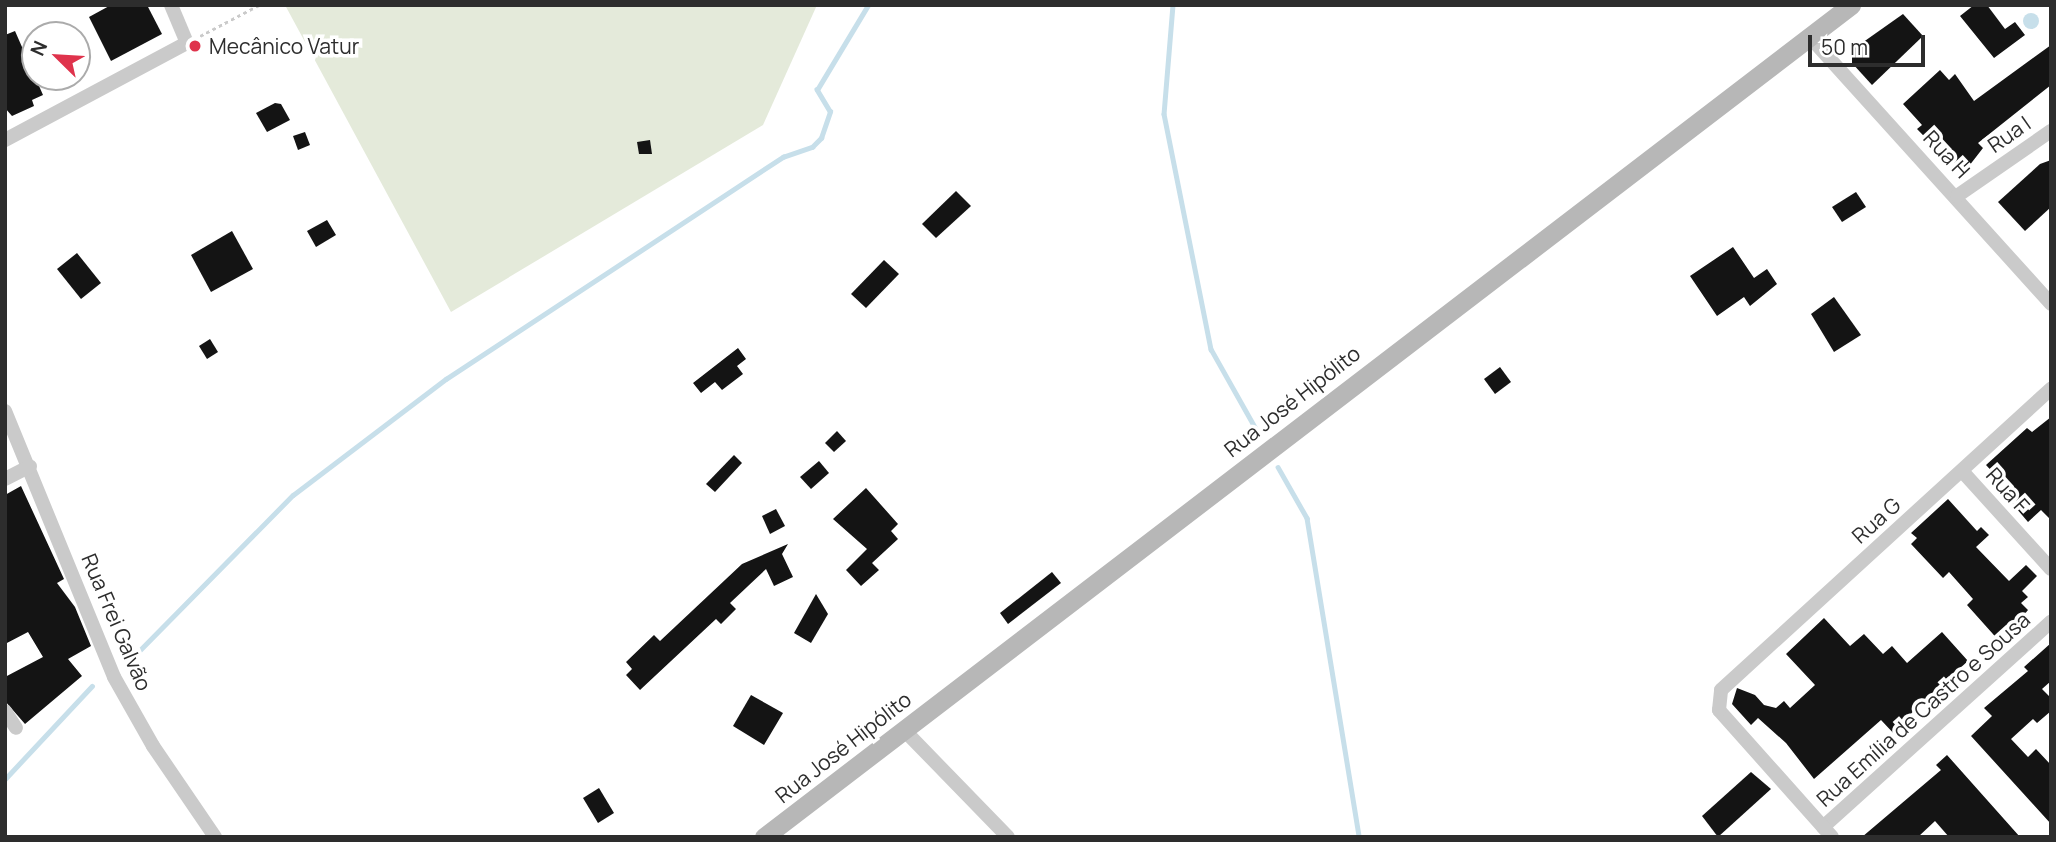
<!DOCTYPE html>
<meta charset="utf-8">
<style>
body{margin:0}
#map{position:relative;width:2056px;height:842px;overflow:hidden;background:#fff;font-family:Manrope,sans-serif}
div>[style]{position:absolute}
.green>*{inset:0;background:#e4eada}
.water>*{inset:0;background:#c7dfea}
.round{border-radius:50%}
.stream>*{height:4.5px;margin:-2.25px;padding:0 2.25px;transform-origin:2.25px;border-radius:2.25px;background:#c7dfea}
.building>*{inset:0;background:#141414}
.path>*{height:2.5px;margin-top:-1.25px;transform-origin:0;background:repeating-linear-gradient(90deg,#cacaca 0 3.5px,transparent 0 7px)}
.street>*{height:14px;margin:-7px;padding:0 7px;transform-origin:7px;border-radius:7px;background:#cacaca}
.secondary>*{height:19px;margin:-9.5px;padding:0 9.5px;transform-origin:9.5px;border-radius:9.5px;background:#b7b7b7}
.dots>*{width:19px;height:19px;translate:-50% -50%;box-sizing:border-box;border:4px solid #fff;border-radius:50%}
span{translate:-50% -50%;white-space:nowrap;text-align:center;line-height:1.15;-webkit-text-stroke:7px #fff;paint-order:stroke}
.poi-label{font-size:21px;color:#2d2d2d}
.left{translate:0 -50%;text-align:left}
.street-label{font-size:21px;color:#2d2d2d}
.frame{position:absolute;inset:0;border:7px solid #2d2d2d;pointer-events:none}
.north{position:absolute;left:21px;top:21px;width:70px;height:70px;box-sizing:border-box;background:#fff;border:2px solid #ababab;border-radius:50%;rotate:294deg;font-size:19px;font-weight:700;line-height:28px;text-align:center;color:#2d2d2d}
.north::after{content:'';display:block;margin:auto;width:24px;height:32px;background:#df334c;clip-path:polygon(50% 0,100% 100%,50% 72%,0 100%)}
.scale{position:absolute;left:1808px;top:35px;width:117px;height:32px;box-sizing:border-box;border:4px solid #2d2d2d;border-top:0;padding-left:9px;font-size:21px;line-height:24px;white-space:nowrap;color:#2d2d2d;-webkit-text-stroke:5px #fff;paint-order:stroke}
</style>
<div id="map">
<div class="green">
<i style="clip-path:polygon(285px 5px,817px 5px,763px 125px,451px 312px)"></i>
</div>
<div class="water">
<i class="round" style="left:2023px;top:13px;width:16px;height:16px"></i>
</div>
<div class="stream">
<i style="left:1173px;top:5px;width:109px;rotate:94.7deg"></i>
<i style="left:1164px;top:114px;width:240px;rotate:78.7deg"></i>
<i style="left:1211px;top:349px;width:92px;rotate:60.6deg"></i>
<i style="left:1278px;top:467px;width:59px;rotate:60.4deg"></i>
<i style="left:1307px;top:518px;width:323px;rotate:80.7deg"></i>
<i style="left:136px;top:654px;width:223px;rotate:-45.4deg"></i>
<i style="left:293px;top:495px;width:192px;rotate:-37.2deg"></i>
<i style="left:446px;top:379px;width:404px;rotate:-33.4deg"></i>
<i style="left:783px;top:157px;width:31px;rotate:-19deg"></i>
<i style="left:812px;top:147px;width:13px;rotate:-45deg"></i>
<i style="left:821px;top:138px;width:28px;rotate:-71deg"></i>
<i style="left:830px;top:112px;width:26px;rotate:-121deg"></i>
<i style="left:817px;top:90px;width:99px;rotate:-59deg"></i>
<i style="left:5px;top:779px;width:127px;rotate:-46.9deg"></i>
</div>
<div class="building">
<i style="clip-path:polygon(111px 5px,147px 5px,162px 34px,111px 61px,89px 17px)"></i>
<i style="clip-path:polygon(1974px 5px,1987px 5px,2005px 29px,2015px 22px,2025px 35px,1994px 58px,1960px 16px)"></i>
<i style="clip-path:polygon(1903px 14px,1923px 36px,1872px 85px,1852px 63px,1852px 50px)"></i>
<i style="clip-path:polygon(15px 31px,43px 95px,32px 100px,34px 106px,12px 116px,5px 108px,5px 35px)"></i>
<i style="clip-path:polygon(2051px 45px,2051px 85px,1978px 143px,1983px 148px,1962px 175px,1917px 129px,1922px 125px,1903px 104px,1940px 70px,1949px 80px,1955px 74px,1974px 101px)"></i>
<i style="clip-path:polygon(275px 103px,281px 104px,290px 120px,267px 132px,256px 113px)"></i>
<i style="clip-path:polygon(305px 132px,310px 145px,298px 150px,293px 136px)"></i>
<i style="clip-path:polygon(650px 140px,652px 154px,639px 154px,637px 142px)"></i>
<i style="clip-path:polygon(2051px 160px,2051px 207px,2025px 231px,1998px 202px,2040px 164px)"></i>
<i style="clip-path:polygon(956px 191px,971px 206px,936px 238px,922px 224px)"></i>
<i style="clip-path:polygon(1856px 192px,1866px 207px,1842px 222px,1832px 207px)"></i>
<i style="clip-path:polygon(327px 220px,336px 235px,316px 247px,307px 231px)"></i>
<i style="clip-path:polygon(232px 231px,253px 269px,211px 292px,191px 255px)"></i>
<i style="clip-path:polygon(1733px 247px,1754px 278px,1767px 269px,1777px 284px,1750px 306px,1744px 297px,1717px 316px,1690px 276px)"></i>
<i style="clip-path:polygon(77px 253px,101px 283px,81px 299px,57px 269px)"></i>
<i style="clip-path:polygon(884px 260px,899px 274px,866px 308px,851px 294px)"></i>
<i style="clip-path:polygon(1834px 297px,1861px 335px,1834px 352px,1811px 314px)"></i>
<i style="clip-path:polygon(210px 339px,218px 352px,207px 359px,199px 346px)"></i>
<i style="clip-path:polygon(738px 348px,746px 359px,737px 366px,743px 374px,722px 390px,715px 382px,701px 393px,693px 383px)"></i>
<i style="clip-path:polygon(1500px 367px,1511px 382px,1495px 394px,1484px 379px)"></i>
<i style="clip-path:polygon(2051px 417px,2051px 520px,2041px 510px,2028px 522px,2005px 495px,2010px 491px,1986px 465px,2027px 428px,2032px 432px)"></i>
<i style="clip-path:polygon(837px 431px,846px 441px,834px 452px,825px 443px)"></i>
<i style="clip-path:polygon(734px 455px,742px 463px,715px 492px,706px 484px)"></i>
<i style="clip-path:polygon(819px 461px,829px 473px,811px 489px,800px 477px)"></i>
<i style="clip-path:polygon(21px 486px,64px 579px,57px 583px,75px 607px,91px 646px,68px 659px,82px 676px,25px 724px,5px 701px,5px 677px,43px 657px,28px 632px,5px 644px,5px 495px)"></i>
<i style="clip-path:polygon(866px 488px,898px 524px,891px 531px,898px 539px,872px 563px,879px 570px,861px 586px,846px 570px,867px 549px,833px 519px)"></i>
<i style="clip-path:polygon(1948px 499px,1977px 531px,1981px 527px,1989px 535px,1976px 547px,2009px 581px,2026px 565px,2037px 576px,2022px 591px,2028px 597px,2021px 603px,2028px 610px,2001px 643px,1967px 605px,1973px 599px,1949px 572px,1943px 578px,1911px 544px,1917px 538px,1911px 533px)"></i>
<i style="clip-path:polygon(776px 509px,785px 526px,770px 534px,762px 516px)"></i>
<i style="clip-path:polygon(788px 544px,782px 554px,793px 577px,774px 586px,766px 569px,730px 603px,736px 609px,721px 624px,716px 619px,640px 690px,626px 675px,632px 669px,626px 662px,654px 635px,660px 641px,742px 564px)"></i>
<i style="clip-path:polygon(1052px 572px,1061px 583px,1008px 624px,1000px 613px)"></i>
<i style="clip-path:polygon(816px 594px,828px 614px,811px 643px,794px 633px)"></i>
<i style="clip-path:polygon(1824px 618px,1850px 646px,1864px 634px,1883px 654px,1892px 646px,1907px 663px,1942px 632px,1968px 661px,1922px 702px,1908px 717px,1914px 723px,1897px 737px,1881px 720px,1814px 779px,1786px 743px,1758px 718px,1751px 725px,1732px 704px,1737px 688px,1755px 695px,1764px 705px,1776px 708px,1784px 701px,1790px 708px,1815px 685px,1786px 654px)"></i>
<i style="clip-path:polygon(2051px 643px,2051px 681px,2042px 689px,2051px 698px,2051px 711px,2037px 723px,2033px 719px,2011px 739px,2028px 757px,2036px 749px,2051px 765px,2051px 824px,1971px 736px,1992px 716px,1984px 708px,2028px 671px,2024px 667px)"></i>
<i style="clip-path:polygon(751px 695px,783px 713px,764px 745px,733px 726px)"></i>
<i style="clip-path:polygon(1947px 755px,2020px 837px,1949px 837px,1935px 821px,1918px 837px,1862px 837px,1941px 770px,1936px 765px)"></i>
<i style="clip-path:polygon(1751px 772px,1771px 789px,1718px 837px,1702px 816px)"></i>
<i style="clip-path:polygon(599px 788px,614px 813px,598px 823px,583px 798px)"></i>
</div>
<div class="path">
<i style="left:200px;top:36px;width:67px;rotate:-27.7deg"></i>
</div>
<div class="street">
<i style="left:1809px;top:36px;width:361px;rotate:47.9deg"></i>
<i style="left:5px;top:140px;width:206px;rotate:-28.1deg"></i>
<i style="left:187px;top:43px;width:41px;rotate:-112.8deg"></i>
<i style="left:1957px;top:196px;width:114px;rotate:-34.7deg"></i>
<i style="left:5px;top:411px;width:287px;rotate:67.7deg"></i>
<i style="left:114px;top:677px;width:79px;rotate:60.5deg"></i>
<i style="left:153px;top:746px;width:110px;rotate:55.7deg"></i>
<i style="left:1962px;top:471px;width:132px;rotate:47.8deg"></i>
<i style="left:5px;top:479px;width:28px;rotate:-27deg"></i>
<i style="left:5px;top:711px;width:20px;rotate:57deg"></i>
<i style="left:904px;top:730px;width:149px;rotate:45.8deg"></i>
<i style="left:1823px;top:827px;width:307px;rotate:-42deg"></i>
<i style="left:1832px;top:837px;width:170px;rotate:-131.7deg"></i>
<i style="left:1719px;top:710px;width:20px;rotate:-84deg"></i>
<i style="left:1721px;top:690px;width:447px;rotate:-42.4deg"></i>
</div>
<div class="secondary">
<i style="left:764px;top:837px;width:1369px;rotate:-37.43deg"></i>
</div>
<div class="dots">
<i style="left:195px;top:46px;background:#df334c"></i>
</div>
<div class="poi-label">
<span class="left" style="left:209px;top:46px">Mecânico Vatur</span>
</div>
<div class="street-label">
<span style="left:2009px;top:134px;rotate:-35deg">Rua I</span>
<span style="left:1947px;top:154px;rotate:47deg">Rua H</span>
<span style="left:1292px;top:401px;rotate:-38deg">Rua José Hipólito</span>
<span style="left:2008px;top:490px;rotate:48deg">Rua F</span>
<span style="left:1876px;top:520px;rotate:-42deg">Rua G</span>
<span style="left:117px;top:622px;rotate:67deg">Rua Frei Galvão</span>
<span style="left:1923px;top:709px;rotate:-42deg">Rua Emília de Castro e Sousa</span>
<span style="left:843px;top:747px;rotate:-38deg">Rua José Hipólito</span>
</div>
<div class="frame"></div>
<div class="north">N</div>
<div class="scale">50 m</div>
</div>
